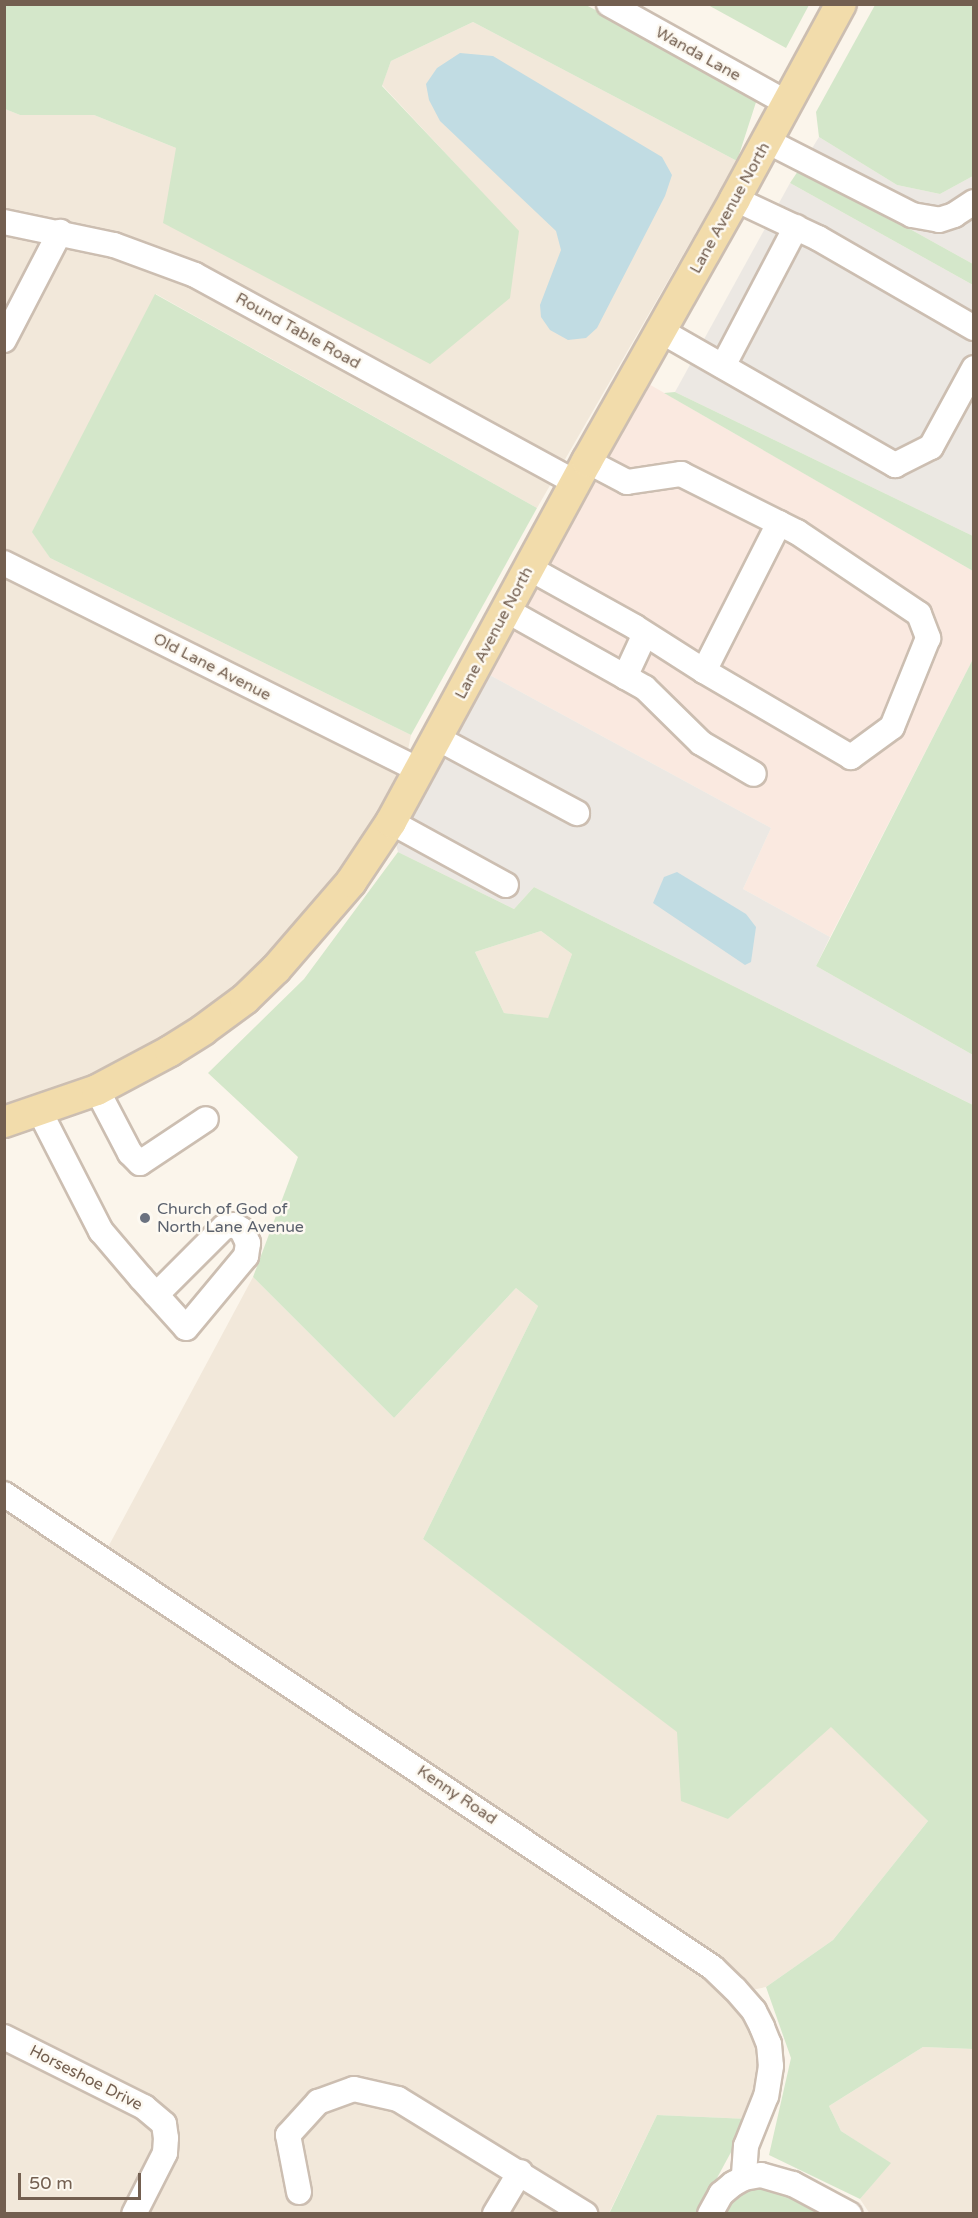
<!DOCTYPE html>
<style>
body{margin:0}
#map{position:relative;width:978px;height:2218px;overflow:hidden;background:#fbf5eb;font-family:"Varela Round",sans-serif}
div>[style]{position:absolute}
.residential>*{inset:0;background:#f2e8da}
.commercial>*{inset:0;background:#fae9e0}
.industrial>*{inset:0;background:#ece8e3}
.green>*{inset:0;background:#d4e7ca}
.water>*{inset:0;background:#c1dce3}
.roads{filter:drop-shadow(2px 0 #ccbeb1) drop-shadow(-2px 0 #ccbeb1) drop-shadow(0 2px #ccbeb1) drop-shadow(0 -2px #ccbeb1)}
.minor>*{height:24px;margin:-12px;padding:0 12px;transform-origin:12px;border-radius:12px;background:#fff}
.major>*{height:30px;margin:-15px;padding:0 15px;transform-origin:15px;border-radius:15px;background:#f2dcab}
.dots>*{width:16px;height:16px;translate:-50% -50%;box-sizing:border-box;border:3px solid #fdf9f1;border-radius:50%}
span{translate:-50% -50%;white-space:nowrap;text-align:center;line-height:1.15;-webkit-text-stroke:5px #fdf9f1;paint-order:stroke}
.street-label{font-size:16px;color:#735f50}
.worship-label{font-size:16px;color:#5b616d}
.left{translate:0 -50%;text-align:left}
.frame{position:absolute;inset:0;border:6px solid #735f50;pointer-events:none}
.scale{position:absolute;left:18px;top:2173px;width:123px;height:27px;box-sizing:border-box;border:3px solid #735f50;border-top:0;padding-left:8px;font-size:18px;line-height:21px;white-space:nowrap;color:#735f50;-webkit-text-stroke:4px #fdf9f1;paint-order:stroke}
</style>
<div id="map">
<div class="residential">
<i style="clip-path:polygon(473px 22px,737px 161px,537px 508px,156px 294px,33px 532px,50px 558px,411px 735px,403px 774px,355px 858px,312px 917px,220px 1005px,110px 1075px,5px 1114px,5px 109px,20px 115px,94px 115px,176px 148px,518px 231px,382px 85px,391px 61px)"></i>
<i style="clip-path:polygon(541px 931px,572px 954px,548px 1019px,504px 1013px,475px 952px)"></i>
<i style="clip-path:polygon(253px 1277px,394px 1418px,516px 1288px,538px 1306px,423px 1539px,678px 1732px,728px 1819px,831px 1726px,928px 1821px,833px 1940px,766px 1987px,752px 1990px,728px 1968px,107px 1549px)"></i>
<i style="clip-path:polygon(4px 1504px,706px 1970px,747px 2011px,765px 2065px,749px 2119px,657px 2115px,609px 2213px,145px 2213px,177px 2136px,5px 2027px)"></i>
<i style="clip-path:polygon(4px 2045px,150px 2120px,157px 2143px,127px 2213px,5px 2213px)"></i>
<i style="clip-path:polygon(923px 2047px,973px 2049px,973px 2213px,870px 2214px,860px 2199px,890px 2163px,841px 2131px,829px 2106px)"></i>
</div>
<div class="commercial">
<i style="clip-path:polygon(647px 383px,973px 571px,973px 659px,830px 937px,743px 889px,771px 828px,486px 673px)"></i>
</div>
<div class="industrial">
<i style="clip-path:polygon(819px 137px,897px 185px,940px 194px,973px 176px,973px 264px,800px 168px)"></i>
<i style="clip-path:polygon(790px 183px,973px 285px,973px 536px,675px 392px)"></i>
<i style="clip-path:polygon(486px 673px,771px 828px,743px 889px,830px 937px,816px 966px,973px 1055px,973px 1105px,534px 887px,514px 909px,398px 852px,394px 837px)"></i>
</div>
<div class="green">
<i style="clip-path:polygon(4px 5px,586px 5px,758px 96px,737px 161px,473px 22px,391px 61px,382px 86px,519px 231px,510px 298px,430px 364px,163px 223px,176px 148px,94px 115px,20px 115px,5px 109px)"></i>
<i style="clip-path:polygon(708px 5px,809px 5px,786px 48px)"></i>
<i style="clip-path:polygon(875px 5px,973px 5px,973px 176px,940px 194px,897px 185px,819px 137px,816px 112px)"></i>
<i style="clip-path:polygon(800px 168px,973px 264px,973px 285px,790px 183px)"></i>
<i style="clip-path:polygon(155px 294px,537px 508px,411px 735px,50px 558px,32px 532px)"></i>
<i style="clip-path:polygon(675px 392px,973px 536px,973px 571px,664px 393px)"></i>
<i style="clip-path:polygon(973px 659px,973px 1055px,816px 966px)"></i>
<i style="clip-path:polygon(evenodd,398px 852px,514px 909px,534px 887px,973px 1105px,973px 2049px,923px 2047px,829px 2106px,841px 2131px,891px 2163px,860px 2199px,769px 2155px,791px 2058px,766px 1987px,833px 1940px,928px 1821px,831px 1727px,728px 1819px,681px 1801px,677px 1732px,423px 1539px,538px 1306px,516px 1288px,394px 1418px,253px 1277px,298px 1157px,208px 1073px,304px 979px,398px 852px,541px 931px,572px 954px,548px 1018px,504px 1013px,475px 952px,541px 931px)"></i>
<i style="clip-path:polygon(657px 2115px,749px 2119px,698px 2213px,609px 2214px)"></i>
<i style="clip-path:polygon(753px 2188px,784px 2192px,822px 2212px,725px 2214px,732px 2200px)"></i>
</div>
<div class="water">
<i style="clip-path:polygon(460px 53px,493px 56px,662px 157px,672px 175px,665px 196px,597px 328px,586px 338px,568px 340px,550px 330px,541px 317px,540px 305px,561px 250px,556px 231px,440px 121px,429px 100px,426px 84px,437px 68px)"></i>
<i style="clip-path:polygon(677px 872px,746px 914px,756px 927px,751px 962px,745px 965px,653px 903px,664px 877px)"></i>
</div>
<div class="roads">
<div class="minor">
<i style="left:609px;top:4px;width:204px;rotate:29.1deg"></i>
<i style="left:767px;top:141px;width:163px;rotate:27deg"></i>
<i style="left:912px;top:215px;width:27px;rotate:10deg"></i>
<i style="left:939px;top:220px;width:16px;rotate:-18deg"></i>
<i style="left:954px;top:215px;width:24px;rotate:-33deg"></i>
<i style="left:735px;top:199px;width:92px;rotate:25.2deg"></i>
<i style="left:818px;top:238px;width:180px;rotate:30deg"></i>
<i style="left:4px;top:222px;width:112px;rotate:11.8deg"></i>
<i style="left:114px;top:245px;width:86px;rotate:20.3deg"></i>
<i style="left:195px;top:275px;width:434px;rotate:28.6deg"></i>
<i style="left:661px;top:331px;width:270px;rotate:29.8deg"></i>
<i style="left:895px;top:465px;width:40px;rotate:-26.6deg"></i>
<i style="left:931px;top:447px;width:90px;rotate:-61.4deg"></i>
<i style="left:4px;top:340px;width:122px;rotate:-62.6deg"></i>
<i style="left:723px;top:366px;width:157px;rotate:-62.3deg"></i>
<i style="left:587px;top:461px;width:45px;rotate:27.7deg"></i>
<i style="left:627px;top:482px;width:55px;rotate:-8.4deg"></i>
<i style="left:681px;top:474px;width:130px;rotate:26.6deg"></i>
<i style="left:797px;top:532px;width:147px;rotate:33.9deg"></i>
<i style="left:919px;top:614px;width:26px;rotate:69deg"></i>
<i style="left:928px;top:638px;width:96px;rotate:112deg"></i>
<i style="left:892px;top:727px;width:51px;rotate:143.8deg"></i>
<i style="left:851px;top:757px;width:170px;rotate:-149.7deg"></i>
<i style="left:4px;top:563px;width:464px;rotate:26.5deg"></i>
<i style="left:529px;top:568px;width:121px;rotate:29.1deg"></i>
<i style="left:635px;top:627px;width:82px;rotate:32.5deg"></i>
<i style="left:704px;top:671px;width:166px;rotate:-63.1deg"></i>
<i style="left:506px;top:610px;width:159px;rotate:29.3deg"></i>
<i style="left:645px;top:688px;width:78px;rotate:44.5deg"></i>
<i style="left:701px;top:743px;width:61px;rotate:30.3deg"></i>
<i style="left:625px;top:677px;width:47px;rotate:-65.1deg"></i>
<i style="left:437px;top:738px;width:159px;rotate:28.2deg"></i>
<i style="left:391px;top:822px;width:131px;rotate:28.7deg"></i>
<i style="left:97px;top:1090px;width:71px;rotate:62.4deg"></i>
<i style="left:130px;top:1153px;width:14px;rotate:45deg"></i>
<i style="left:140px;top:1163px;width:79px;rotate:-33.7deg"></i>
<i style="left:40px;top:1112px;width:134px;rotate:62.9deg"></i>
<i style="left:101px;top:1231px;width:62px;rotate:49.6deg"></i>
<i style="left:141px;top:1278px;width:67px;rotate:48deg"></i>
<i style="left:186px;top:1328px;width:94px;rotate:-50.2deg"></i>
<i style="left:246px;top:1256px;width:13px;rotate:-81deg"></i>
<i style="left:248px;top:1243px;width:14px;rotate:-115deg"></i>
<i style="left:242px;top:1230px;width:9px;rotate:-148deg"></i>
<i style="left:234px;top:1225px;width:10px;rotate:169deg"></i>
<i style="left:224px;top:1227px;width:96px;rotate:135deg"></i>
<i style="left:4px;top:1494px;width:853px;rotate:33.76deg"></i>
<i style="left:713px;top:1968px;width:30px;rotate:44deg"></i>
<i style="left:735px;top:1989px;width:29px;rotate:49deg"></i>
<i style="left:754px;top:2011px;width:18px;rotate:63deg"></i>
<i style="left:762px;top:2027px;width:18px;rotate:68deg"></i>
<i style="left:769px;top:2044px;width:22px;rotate:85deg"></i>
<i style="left:771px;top:2066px;width:30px;rotate:99deg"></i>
<i style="left:766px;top:2096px;width:54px;rotate:111.8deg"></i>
<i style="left:746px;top:2146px;width:32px;rotate:94deg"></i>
<i style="left:4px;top:2037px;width:157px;rotate:26.6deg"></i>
<i style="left:144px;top:2107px;width:26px;rotate:40deg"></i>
<i style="left:164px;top:2124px;width:14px;rotate:82deg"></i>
<i style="left:166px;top:2138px;width:15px;rotate:94deg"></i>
<i style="left:165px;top:2153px;width:68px;rotate:116.9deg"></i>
<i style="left:299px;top:2192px;width:58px;rotate:-100.9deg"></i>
<i style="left:288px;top:2135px;width:45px;rotate:-47.7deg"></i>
<i style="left:318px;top:2102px;width:38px;rotate:-20deg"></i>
<i style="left:354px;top:2089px;width:45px;rotate:12.8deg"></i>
<i style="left:398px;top:2099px;width:220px;rotate:31.6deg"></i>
<i style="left:495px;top:2214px;width:49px;rotate:-59.2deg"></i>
<i style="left:710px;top:2214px;width:23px;rotate:-61deg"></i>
<i style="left:721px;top:2194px;width:16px;rotate:-40deg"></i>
<i style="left:733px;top:2184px;width:13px;rotate:-29deg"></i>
<i style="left:744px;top:2178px;width:17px;rotate:-10deg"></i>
<i style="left:761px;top:2175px;width:33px;rotate:16deg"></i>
<i style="left:793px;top:2184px;width:64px;rotate:28.2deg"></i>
</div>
<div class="major">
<i style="left:4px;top:1122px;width:98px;rotate:-19deg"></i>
<i style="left:97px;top:1090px;width:83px;rotate:-28.1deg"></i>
<i style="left:170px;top:1051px;width:39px;rotate:-32deg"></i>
<i style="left:203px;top:1030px;width:52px;rotate:-36.4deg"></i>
<i style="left:245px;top:999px;width:43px;rotate:-44.1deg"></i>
<i style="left:276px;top:969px;width:115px;rotate:-49.2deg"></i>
<i style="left:351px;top:882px;width:72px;rotate:-56.3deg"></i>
<i style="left:391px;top:822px;width:411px;rotate:-61.5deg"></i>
<i style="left:587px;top:461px;width:301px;rotate:-60.5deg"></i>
<i style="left:735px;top:199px;width:222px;rotate:-61.5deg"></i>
</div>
</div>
<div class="dots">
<i style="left:145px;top:1218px;background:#6b7280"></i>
</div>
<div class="street-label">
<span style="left:698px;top:54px;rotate:29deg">Wanda Lane</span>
<span style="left:730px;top:208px;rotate:-61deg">Lane Avenue North</span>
<span style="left:298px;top:331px;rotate:29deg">Round Table Road</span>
<span style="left:494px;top:633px;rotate:-62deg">Lane Avenue North</span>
<span style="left:212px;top:667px;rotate:27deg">Old Lane Avenue</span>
<span style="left:457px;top:1795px;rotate:34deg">Kenny Road</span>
<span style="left:86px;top:2078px;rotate:27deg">Horseshoe Drive</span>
</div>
<div class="worship-label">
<span class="left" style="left:157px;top:1218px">Church of God of<br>North Lane Avenue</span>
</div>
<div class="frame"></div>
<div class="scale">50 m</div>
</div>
